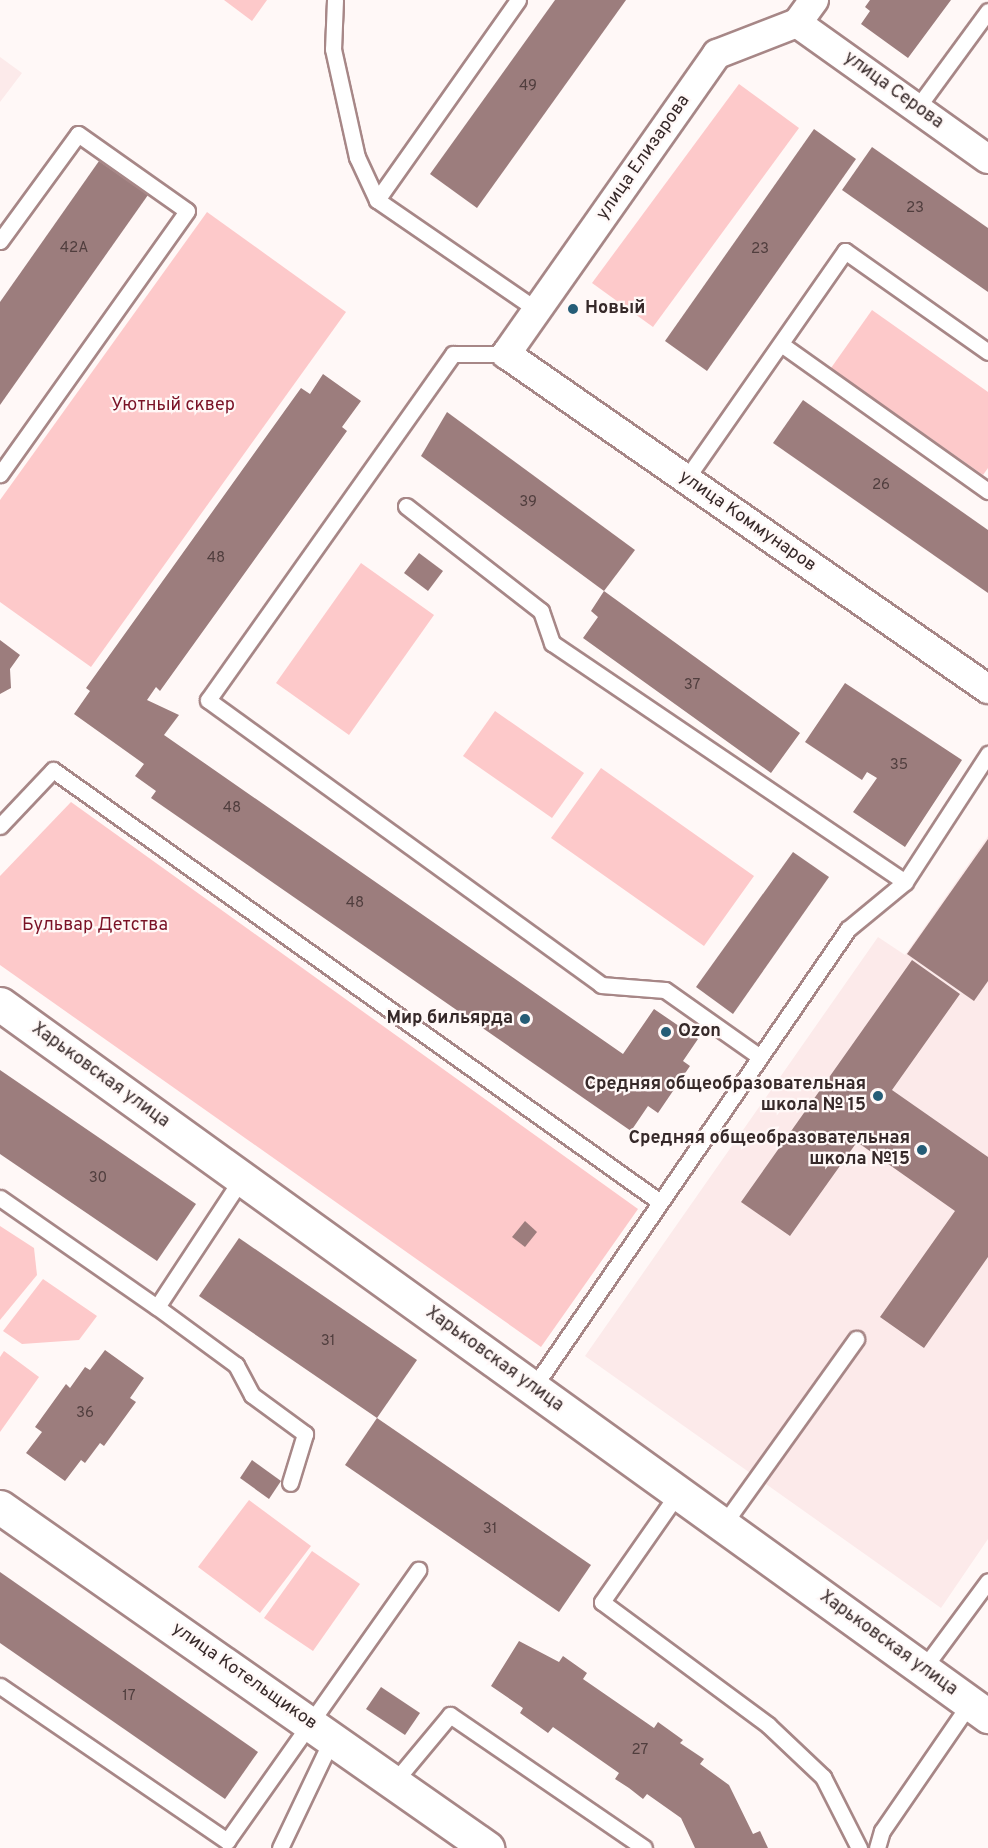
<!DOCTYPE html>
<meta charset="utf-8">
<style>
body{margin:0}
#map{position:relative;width:988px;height:1848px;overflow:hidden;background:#fff8f7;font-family:Overpass,sans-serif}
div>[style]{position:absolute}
.built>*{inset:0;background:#fceaea}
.green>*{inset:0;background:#fdc9ca}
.building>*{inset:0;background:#9c7d7d}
.roads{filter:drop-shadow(2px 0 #a78787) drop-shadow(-2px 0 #a78787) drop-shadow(0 2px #a78787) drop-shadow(0 -2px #a78787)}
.lane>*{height:15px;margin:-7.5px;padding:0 7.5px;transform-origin:7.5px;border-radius:7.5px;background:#fff}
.street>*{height:28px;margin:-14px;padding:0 14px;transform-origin:14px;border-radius:14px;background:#fff}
.secondary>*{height:33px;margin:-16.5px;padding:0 16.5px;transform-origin:16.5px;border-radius:16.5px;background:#fff}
.dots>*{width:16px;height:16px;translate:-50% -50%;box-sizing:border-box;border:3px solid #fff8f7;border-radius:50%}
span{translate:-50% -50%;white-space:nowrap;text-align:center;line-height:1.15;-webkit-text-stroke:4.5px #fff8f7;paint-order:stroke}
.number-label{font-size:15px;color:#503e3e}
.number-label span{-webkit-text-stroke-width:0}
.street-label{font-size:18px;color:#362929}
.poi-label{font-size:18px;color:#362929;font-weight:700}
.left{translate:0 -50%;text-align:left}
.right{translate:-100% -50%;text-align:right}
.park-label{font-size:18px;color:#7a1226}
</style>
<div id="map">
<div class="built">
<i style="clip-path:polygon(0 57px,22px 73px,0 102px)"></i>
<i style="clip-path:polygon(988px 836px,988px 1539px,941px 1608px,585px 1356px,878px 937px,905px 955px)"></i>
</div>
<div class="green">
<i style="clip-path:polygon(224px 0,267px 0,252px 21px)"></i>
<i style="clip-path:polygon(739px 84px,799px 128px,653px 327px,592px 283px)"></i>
<i style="clip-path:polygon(207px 212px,346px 312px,91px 667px,0 602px,0 500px)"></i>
<i style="clip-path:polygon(872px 310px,988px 392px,988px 468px,983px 475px,831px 368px)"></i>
<i style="clip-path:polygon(361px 563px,434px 615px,349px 735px,276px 683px)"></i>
<i style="clip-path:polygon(495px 711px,584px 773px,552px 818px,463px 756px)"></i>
<i style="clip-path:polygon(601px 768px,754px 876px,704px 946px,551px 838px)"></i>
<i style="clip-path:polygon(71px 802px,638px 1209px,541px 1347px,0 965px,0 876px)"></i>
<i style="clip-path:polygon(0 1226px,34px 1248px,37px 1275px,0 1320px)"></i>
<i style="clip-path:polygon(43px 1279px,97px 1316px,79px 1340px,22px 1344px,3px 1331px)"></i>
<i style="clip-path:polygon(4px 1351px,39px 1377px,0 1432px,0 1357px)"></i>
<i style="clip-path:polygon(249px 1500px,311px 1546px,260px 1613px,198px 1567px)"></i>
<i style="clip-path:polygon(312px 1551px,360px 1584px,313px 1651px,264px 1618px)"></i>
</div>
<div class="building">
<i style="clip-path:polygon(555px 0,626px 0,477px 208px,430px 174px)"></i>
<i style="clip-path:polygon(870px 0,951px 0,908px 58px,861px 24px,870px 11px,865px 7px)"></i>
<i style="clip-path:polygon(814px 129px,856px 159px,707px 371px,665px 341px)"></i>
<i style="clip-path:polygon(872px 147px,988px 228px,988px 292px,842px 190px)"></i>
<i style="clip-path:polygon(99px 161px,148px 195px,0 405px,0 302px)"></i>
<i style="clip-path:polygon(323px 374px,361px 401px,342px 427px,347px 431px,160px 691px,156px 687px,147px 700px,179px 715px,164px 735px,623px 1054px,654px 1009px,698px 1039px,683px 1061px,690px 1066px,658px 1113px,648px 1106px,631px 1131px,151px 798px,156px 791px,135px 776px,144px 764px,74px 714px,90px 691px,86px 688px,301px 388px,310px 394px)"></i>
<i style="clip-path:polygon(803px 400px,988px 530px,988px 593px,773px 443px)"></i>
<i style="clip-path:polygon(447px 412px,635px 550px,604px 591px,421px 456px)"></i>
<i style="clip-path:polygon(419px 553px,443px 571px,428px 591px,404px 573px)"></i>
<i style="clip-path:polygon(604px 591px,800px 733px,771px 773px,583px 638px,598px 617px,591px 611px)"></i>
<i style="clip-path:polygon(0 640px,20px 655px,10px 669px,11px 688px,0 694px)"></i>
<i style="clip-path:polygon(845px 683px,962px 760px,905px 847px,853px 812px,877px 778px,867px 772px,862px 780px,805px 742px)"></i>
<i style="clip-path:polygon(988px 839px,988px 981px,974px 1001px,907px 954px)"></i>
<i style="clip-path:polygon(793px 852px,829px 877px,733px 1014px,696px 987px)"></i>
<i style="clip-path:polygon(912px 960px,960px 994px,892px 1090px,988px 1157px,988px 1257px,924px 1348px,880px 1317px,955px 1211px,857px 1142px,790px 1236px,741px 1202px)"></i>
<i style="clip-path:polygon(0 1070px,196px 1204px,157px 1261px,0 1154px)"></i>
<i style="clip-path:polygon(525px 1221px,537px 1232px,525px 1247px,512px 1237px)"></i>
<i style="clip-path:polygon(239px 1238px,417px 1360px,377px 1418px,199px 1296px)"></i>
<i style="clip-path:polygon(105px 1350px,144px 1378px,130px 1398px,136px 1402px,104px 1446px,100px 1443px,85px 1463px,81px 1460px,65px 1481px,26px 1453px,42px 1432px,35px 1427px,66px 1384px,70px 1388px,85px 1367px,90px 1370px)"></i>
<i style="clip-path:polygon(377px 1418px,591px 1565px,559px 1612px,345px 1465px)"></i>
<i style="clip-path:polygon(252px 1460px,281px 1481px,269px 1499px,240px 1478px)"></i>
<i style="clip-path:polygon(0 1572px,258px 1752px,225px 1799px,0 1643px)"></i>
<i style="clip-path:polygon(519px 1641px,559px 1662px,563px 1656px,587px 1673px,583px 1679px,654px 1728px,658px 1722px,683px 1740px,680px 1743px,704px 1759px,700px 1764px,729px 1785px,753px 1834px,760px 1831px,768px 1848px,695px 1848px,681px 1818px,647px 1794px,643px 1799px,629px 1788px,615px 1779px,619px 1773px,553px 1727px,548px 1733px,520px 1713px,523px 1708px,491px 1686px)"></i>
<i style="clip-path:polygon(381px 1687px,420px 1713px,405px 1735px,366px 1709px)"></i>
</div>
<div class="roads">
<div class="lane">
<i style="left:335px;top:0;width:49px;rotate:92.3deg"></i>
<i style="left:333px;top:49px;width:111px;rotate:77.5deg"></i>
<i style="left:357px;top:157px;width:47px;rotate:65.1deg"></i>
<i style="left:518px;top:0;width:245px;rotate:125.2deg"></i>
<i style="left:377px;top:200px;width:194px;rotate:34.5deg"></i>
<i style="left:917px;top:108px;width:120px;rotate:-53.8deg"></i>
<i style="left:0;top:241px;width:132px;rotate:-53.9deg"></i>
<i style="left:78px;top:134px;width:133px;rotate:35.2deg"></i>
<i style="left:187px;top:211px;width:323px;rotate:125.4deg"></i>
<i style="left:781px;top:344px;width:254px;rotate:35.4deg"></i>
<i style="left:506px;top:354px;width:53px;rotate:180deg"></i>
<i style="left:453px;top:354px;width:424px;rotate:125.3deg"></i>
<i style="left:208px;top:700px;width:485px;rotate:35.9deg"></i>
<i style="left:601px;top:985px;width:64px;rotate:4.5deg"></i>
<i style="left:665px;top:990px;width:116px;rotate:35.2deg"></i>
<i style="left:686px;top:479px;width:278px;rotate:-55.1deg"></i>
<i style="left:845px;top:251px;width:175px;rotate:35.2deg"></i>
<i style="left:406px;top:506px;width:171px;rotate:37.9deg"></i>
<i style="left:541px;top:611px;width:34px;rotate:71deg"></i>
<i style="left:552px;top:643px;width:426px;rotate:34.1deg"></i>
<i style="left:0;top:826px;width:77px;rotate:-46.6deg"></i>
<i style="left:53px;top:770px;width:745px;rotate:35.44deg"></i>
<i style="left:242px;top:1178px;width:154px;rotate:123.4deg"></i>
<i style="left:157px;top:1307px;width:98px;rotate:36.3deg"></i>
<i style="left:236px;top:1365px;width:34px;rotate:62deg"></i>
<i style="left:252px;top:1395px;width:66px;rotate:36.3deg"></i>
<i style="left:305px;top:1434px;width:51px;rotate:107deg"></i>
<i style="left:0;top:1198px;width:191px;rotate:34.8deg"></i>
<i style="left:533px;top:1388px;width:557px;rotate:-55.54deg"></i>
<i style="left:848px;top:929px;width:74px;rotate:-39.5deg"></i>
<i style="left:905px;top:882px;width:153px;rotate:-57deg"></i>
<i style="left:678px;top:1493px;width:133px;rotate:124.9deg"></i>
<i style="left:602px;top:1602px;width:207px;rotate:36.5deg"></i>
<i style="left:768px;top:1725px;width:76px;rotate:43.4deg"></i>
<i style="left:823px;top:1777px;width:80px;rotate:63.1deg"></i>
<i style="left:723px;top:1525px;width:229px;rotate:-54.4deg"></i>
<i style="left:923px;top:1669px;width:109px;rotate:-53.5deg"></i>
<i style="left:0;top:1686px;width:275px;rotate:34.3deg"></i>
<i style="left:227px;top:1841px;width:332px;rotate:-54.8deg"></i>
<i style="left:395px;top:1781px;width:86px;rotate:-50.2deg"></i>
<i style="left:450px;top:1715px;width:235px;rotate:34.4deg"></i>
<i style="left:280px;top:1848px;width:121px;rotate:-64.5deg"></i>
<i style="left:877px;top:1848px;width:18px;rotate:-74deg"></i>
<i style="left:882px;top:1831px;width:155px;rotate:-55.5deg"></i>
</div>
<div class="street">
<i style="left:814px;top:0;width:29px;rotate:126deg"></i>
<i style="left:797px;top:23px;width:86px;rotate:158.8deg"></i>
<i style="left:717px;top:54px;width:367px;rotate:125.1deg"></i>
<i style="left:506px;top:354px;width:587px;rotate:34.8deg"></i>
<i style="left:797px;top:23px;width:234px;rotate:35.5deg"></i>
</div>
<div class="secondary">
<i style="left:0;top:1004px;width:1218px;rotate:35.78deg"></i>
<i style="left:0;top:1507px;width:595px;rotate:35deg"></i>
</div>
</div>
<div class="dots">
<i style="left:573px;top:309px;background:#255d77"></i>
<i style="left:525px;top:1019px;background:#255d77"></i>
<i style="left:666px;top:1032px;background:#255d77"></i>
<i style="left:878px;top:1096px;background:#255d77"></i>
<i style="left:922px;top:1150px;background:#255d77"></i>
</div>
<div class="number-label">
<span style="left:528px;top:87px">49</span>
<span style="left:915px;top:209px">23</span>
<span style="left:74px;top:249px">42А</span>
<span style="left:760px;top:250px">23</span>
<span style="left:881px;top:486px">26</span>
<span style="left:528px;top:503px">39</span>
<span style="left:216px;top:559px">48</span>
<span style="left:692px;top:686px">37</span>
<span style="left:899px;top:766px">35</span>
<span style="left:232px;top:809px">48</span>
<span style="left:355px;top:904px">48</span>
<span style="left:98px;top:1179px">30</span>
<span style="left:328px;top:1342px">31</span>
<span style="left:85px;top:1414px">36</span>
<span style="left:490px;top:1530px">31</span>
<span style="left:129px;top:1697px">17</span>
<span style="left:640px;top:1751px">27</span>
</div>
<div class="street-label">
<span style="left:893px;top:91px;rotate:36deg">улица Серова</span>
<span style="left:644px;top:158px;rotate:-55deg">улица Елизарова</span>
<span style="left:747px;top:522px;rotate:35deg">улица Коммунаров</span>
<span style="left:100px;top:1076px;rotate:36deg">Харьковская улица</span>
<span style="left:494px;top:1360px;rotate:36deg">Харьковская улица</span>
<span style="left:888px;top:1644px;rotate:36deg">Харьковская улица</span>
<span style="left:244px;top:1677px;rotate:35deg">улица Котельщиков</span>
</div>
<div class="poi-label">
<span class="left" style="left:585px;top:309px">Новый</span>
<span class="right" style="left:513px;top:1019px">Мир бильярда</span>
<span class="left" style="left:678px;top:1032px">Ozon</span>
<span class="right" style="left:866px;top:1096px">Средняя общеобразовательная<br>школа № 15</span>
<span class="right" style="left:910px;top:1150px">Средняя общеобразовательная<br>школа №15</span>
</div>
<div class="park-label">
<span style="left:173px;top:406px">Уютный сквер</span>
<span style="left:95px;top:926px">Бульвар Детства</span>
</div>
</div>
